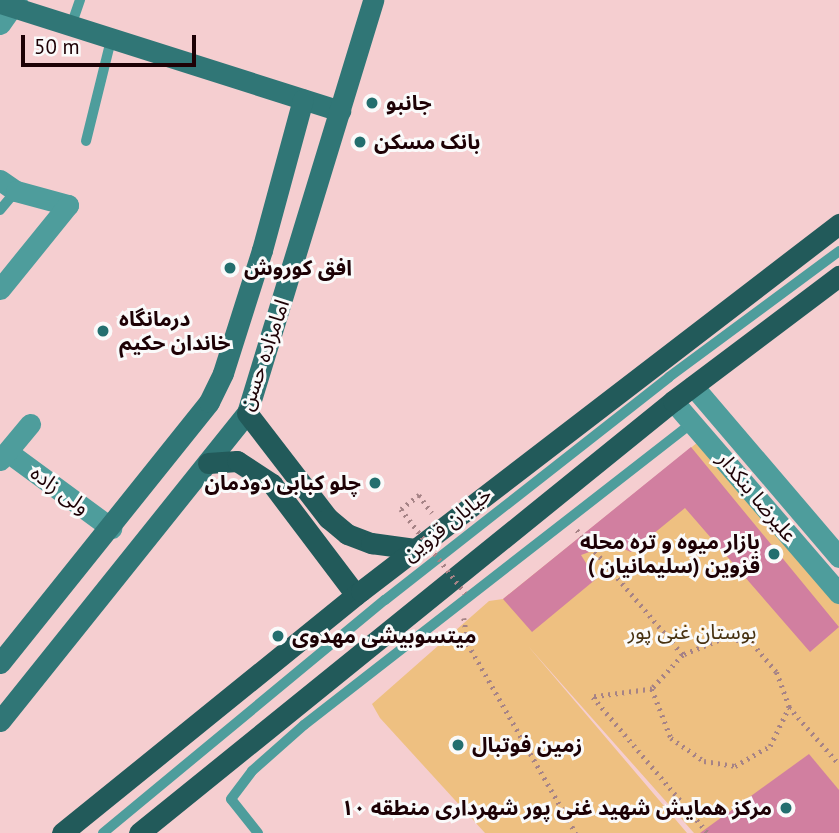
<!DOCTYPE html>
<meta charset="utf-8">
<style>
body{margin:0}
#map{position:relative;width:839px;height:833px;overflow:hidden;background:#f5ced0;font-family:"PT Sans","Noto Sans Arabic",sans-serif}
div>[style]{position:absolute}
.green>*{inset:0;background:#eec081}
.building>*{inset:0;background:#d17fa0}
.path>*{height:4.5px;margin-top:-2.25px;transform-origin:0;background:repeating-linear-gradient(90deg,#a68386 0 2px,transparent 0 7px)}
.lane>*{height:10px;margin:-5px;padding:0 5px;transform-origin:5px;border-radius:5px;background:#4e9d9c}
.street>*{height:21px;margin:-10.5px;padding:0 10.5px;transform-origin:10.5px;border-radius:10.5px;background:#4e9d9c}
.secondary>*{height:21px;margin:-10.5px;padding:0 10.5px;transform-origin:10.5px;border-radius:10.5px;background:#307676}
.primary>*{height:21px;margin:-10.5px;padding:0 10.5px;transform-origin:10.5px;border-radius:10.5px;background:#225a5a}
.path-bridge>*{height:4.5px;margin-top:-2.25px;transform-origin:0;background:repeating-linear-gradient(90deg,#a68386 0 2px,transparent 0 7px)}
.dots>*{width:19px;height:19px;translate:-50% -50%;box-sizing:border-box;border:4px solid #fafafa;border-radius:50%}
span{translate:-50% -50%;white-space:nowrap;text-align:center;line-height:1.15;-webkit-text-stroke:6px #fafafa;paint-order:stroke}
.poi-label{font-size:21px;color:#1d0105;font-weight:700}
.left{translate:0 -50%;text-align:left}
.right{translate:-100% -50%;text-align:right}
.street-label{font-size:21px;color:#1d0105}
.park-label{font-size:21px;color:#473110}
.scale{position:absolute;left:21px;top:35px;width:175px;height:32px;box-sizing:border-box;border:4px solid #1d0105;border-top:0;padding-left:9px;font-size:21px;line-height:24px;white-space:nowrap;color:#1d0105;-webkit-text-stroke:5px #fafafa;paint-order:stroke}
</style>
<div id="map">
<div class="green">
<i style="clip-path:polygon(703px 438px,839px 605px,839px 833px,694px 833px,528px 646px,687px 833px,485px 833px,380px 718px,372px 704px,489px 601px,503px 599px)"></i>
</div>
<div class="building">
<i style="clip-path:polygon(691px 447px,839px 627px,810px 652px,685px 508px,631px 552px,612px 544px,581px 555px,596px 579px,532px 632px,503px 599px)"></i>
<i style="clip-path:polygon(809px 754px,839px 790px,839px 833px,700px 833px)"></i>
</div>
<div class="path">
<i style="left:401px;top:509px;width:23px;rotate:-38deg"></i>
<i style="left:419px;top:495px;width:22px;rotate:54deg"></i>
<i style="left:577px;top:530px;width:164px;rotate:49.7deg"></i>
<i style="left:683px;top:655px;width:46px;rotate:132.4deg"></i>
<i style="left:652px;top:689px;width:53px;rotate:68.8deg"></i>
<i style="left:671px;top:738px;width:40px;rotate:34.9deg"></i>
<i style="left:704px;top:761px;width:31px;rotate:9deg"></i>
<i style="left:735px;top:766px;width:40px;rotate:-29.7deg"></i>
<i style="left:770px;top:746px;width:43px;rotate:-64deg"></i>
<i style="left:789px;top:707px;width:37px;rotate:-110deg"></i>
<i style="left:776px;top:672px;width:38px;rotate:-130deg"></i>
<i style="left:752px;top:643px;width:27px;rotate:-170deg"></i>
<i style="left:725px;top:638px;width:45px;rotate:158deg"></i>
<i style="left:464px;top:618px;width:26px;rotate:81deg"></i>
<i style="left:468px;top:644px;width:218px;rotate:60.3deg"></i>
<i style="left:652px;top:689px;width:60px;rotate:172.3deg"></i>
<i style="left:593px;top:697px;width:178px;rotate:49.8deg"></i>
<i style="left:789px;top:707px;width:76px;rotate:48.7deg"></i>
</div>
<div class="lane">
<i style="left:71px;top:26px;width:28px;rotate:-71deg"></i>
<i style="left:86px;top:141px;width:104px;rotate:-76.1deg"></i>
<i style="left:0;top:210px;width:25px;rotate:-50deg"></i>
<i style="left:103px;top:833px;width:366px;rotate:-39.6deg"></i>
<i style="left:385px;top:600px;width:361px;rotate:-38.1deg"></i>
<i style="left:669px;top:377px;width:212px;rotate:-36.5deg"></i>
<i style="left:258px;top:833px;width:43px;rotate:-128.5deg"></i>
<i style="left:231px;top:799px;width:35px;rotate:-53deg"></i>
<i style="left:252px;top:771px;width:69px;rotate:-41.5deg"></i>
<i style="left:304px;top:725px;width:493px;rotate:-37.9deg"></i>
</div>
<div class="street">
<i style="left:0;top:24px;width:29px;rotate:-55deg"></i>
<i style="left:0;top:180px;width:19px;rotate:35deg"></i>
<i style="left:16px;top:191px;width:54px;rotate:15.1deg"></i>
<i style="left:68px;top:205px;width:108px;rotate:129deg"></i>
<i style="left:693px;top:386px;width:225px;rotate:49.5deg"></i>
<i style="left:673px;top:401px;width:254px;rotate:49.2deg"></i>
<i style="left:9px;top:453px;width:127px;rotate:36.3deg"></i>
<i style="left:0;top:460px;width:47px;rotate:-50.2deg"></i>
</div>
<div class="secondary">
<i style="left:0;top:3px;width:357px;rotate:17.6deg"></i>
<i style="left:0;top:663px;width:334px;rotate:-51.3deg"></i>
<i style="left:209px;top:402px;width:32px;rotate:-64deg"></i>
<i style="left:223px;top:373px;width:129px;rotate:-72.4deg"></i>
<i style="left:262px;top:250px;width:156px;rotate:-74.8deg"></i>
<i style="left:0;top:721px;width:395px;rotate:-51.3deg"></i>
<i style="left:247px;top:413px;width:432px;rotate:-73deg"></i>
</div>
<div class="primary">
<i style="left:247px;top:413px;width:133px;rotate:52.4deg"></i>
<i style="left:328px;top:518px;width:25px;rotate:40deg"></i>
<i style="left:347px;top:534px;width:26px;rotate:21deg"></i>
<i style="left:371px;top:543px;width:44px;rotate:7.8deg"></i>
<i style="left:208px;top:463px;width:29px;rotate:-4deg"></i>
<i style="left:237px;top:461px;width:42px;rotate:33.3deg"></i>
<i style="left:272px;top:484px;width:139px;rotate:52.9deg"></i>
<i style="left:62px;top:833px;width:385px;rotate:-39deg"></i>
<i style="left:361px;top:591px;width:603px;rotate:-37.52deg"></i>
<i style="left:139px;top:833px;width:687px;rotate:-38.97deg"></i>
<i style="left:673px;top:401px;width:208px;rotate:-37deg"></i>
</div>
<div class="path-bridge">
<i style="left:401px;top:509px;width:106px;rotate:52.7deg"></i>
</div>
<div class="dots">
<i style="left:372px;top:103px;background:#236e6e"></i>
<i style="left:360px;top:142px;background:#236e6e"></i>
<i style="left:230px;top:268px;background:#236e6e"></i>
<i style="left:103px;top:331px;background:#236e6e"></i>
<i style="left:375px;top:483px;background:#236e6e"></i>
<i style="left:774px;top:554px;background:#236e6e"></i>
<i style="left:278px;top:636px;background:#236e6e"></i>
<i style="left:458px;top:745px;background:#236e6e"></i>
<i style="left:786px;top:808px;background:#236e6e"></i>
</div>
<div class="poi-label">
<span class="left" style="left:386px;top:103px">جانبو</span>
<span class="left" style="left:374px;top:142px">بانک مسکن</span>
<span class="left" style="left:244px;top:268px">افق کوروش</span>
<span class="left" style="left:119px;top:331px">درمانگاه<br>خاندان حکیم</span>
<span class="right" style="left:361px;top:483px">چلو کبابی دودمان</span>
<span class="right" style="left:760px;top:554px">بازار میوه و تره محله<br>قزوین (سلیمانیان )</span>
<span class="left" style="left:292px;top:636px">میتسوبیشی مهدوی</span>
<span class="left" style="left:472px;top:745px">زمین فوتبال</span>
<span class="right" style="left:772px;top:808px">مرکز همایش شهید غنی پور شهرداری منطقه ۱۰</span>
</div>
<div class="street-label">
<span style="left:264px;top:355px;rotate:-71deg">امامزاده حسن</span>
<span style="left:60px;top:490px;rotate:36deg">ولی زاده</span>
<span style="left:757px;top:497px;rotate:50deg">علیرضا بنکدار</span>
<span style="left:447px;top:524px;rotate:-38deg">خیابان قزوین</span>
</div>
<div class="park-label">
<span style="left:692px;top:632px">بوستان غنی پور</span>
</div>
<div class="scale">50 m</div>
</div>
